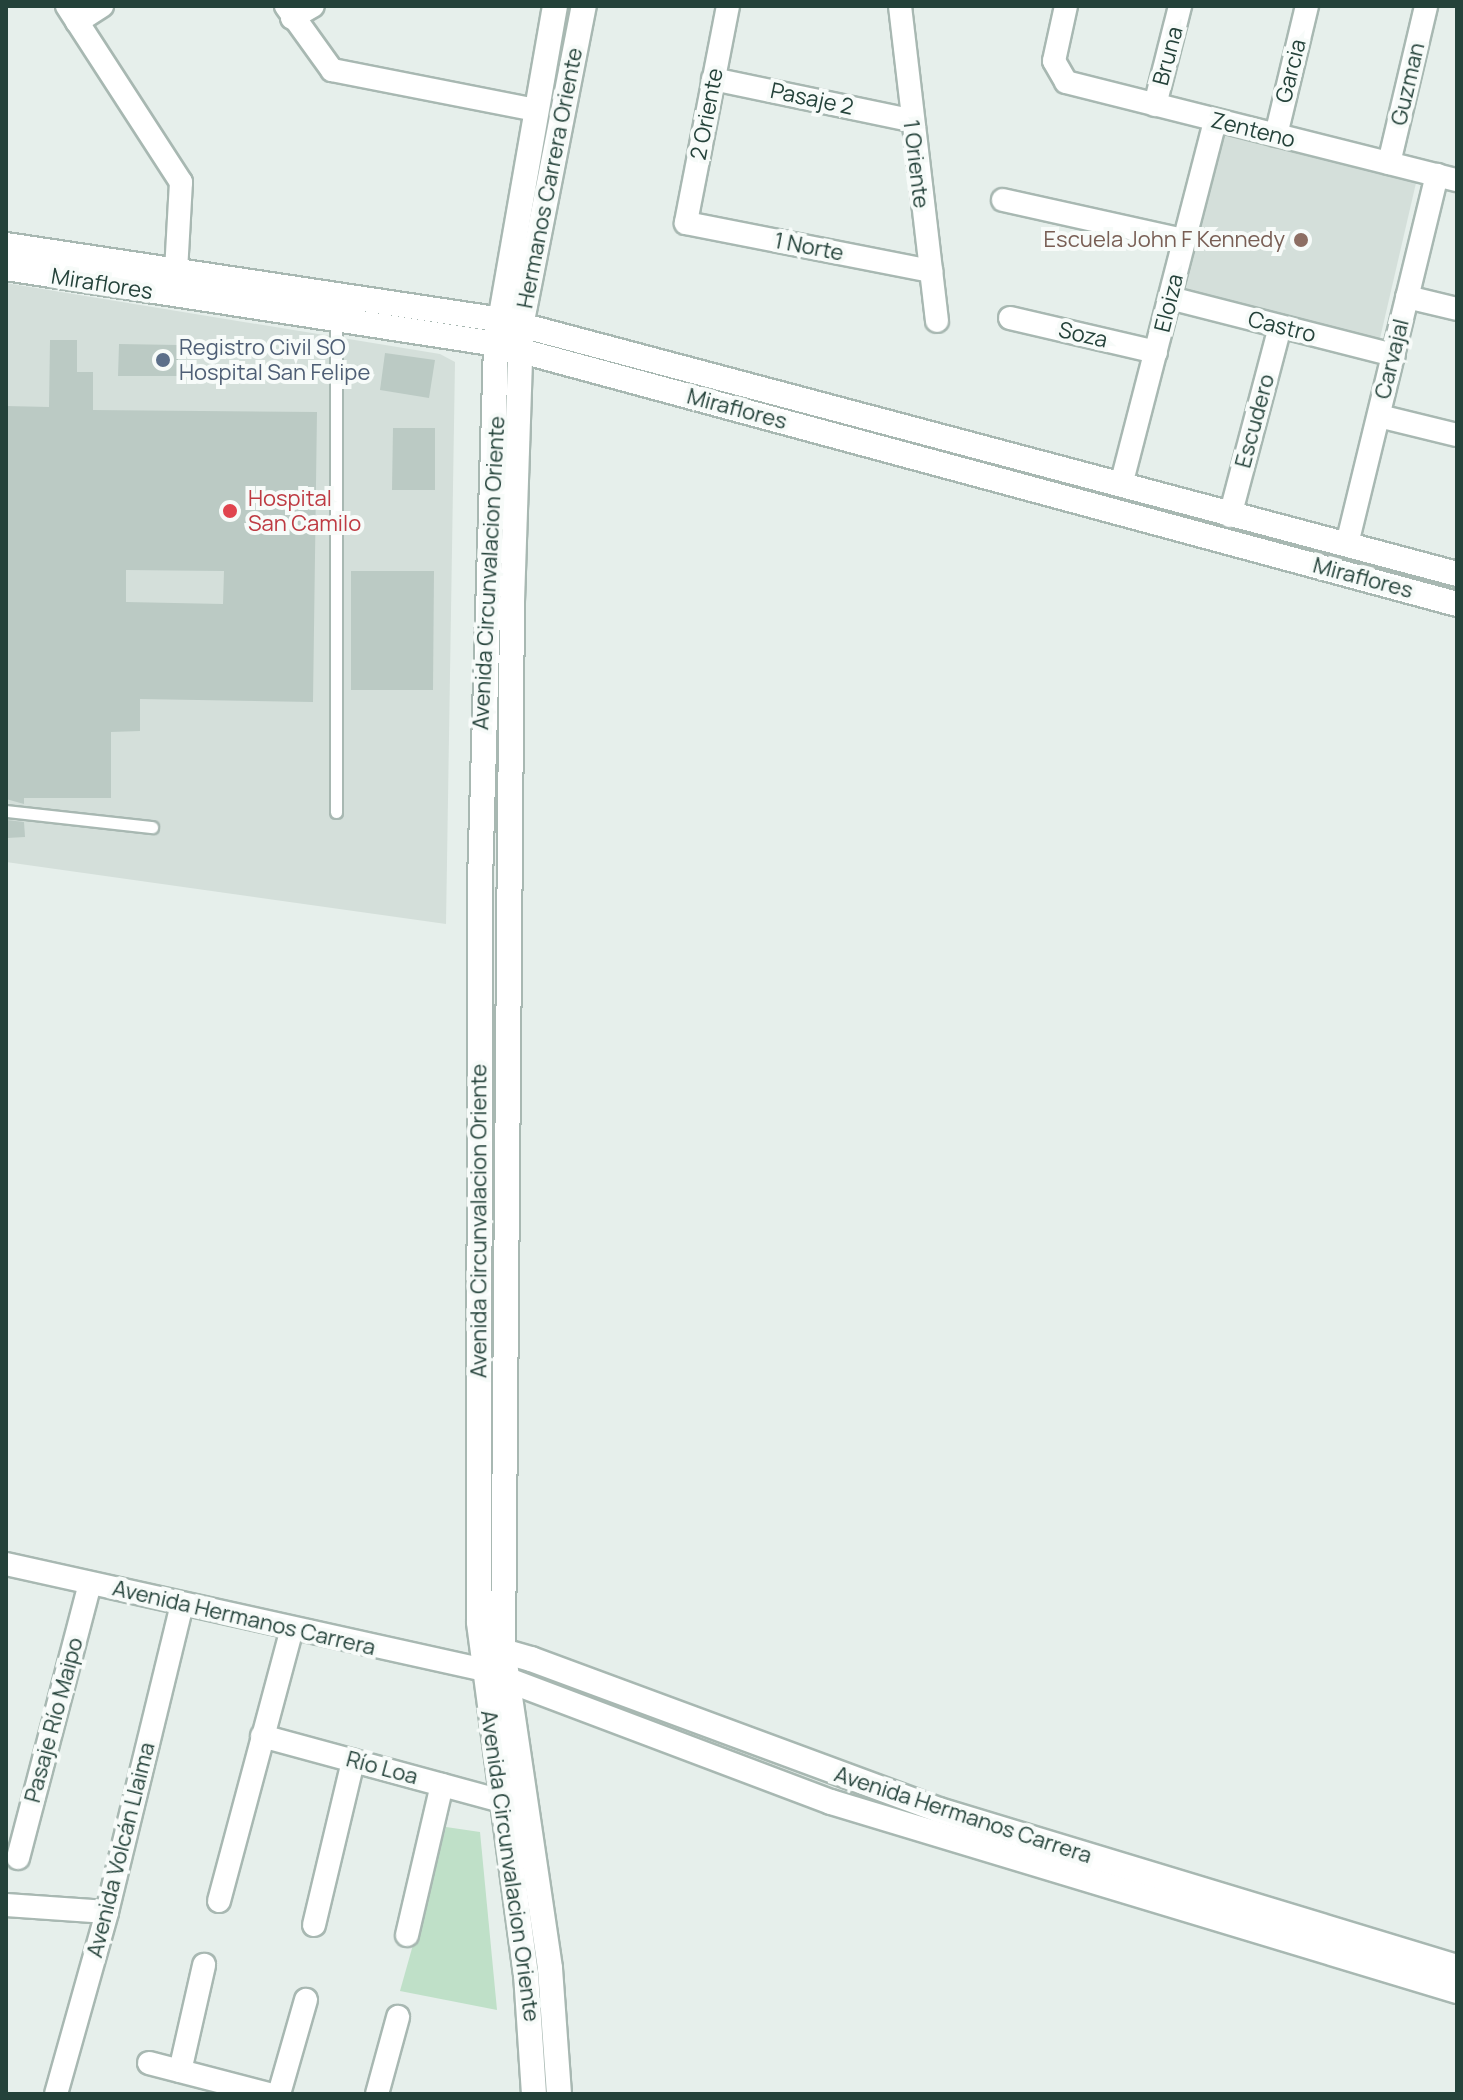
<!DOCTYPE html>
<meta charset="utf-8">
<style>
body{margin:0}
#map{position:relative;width:1463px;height:2100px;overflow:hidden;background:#e6efeb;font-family:Manrope,sans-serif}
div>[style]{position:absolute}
.built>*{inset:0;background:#d4dfda}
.green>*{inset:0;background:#bfe0c8}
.building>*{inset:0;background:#bbcac4}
.roads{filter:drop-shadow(2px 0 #a8b8b2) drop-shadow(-2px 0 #a8b8b2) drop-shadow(0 2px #a8b8b2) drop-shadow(0 -2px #a8b8b2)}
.service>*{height:11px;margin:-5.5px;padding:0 5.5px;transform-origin:5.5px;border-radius:5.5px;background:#fff}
.minor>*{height:22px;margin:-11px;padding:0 11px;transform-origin:11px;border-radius:11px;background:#fff}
.tertiary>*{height:24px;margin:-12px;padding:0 12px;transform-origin:12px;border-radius:12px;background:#fff}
.secondary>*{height:24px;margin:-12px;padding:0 12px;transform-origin:12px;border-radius:12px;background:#fff}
.dots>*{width:22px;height:22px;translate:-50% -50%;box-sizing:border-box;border:4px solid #f7fbf9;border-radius:50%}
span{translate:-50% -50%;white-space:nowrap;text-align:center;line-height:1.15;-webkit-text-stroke:8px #f7fbf9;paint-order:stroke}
.street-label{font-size:22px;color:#24423a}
.education-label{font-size:22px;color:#785e54}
.right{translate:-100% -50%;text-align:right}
.service-label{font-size:22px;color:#4e5e75}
.left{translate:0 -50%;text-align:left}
.health-label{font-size:22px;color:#be3a42}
.frame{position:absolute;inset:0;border:8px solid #24423a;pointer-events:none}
</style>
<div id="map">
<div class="built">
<i style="clip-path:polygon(1225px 133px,1416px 183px,1378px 347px,1184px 296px)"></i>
<i style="clip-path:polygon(6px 283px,440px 354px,455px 362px,446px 924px,6px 862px)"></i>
</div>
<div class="green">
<i style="clip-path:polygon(531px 341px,1102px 490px,1101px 496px,532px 350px)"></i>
<i style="clip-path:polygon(1145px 503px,1457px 582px,1457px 590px,1148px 510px)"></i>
<i style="clip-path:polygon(446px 1827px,480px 1832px,497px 2010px,400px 1991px)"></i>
</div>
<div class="building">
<i style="clip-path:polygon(evenodd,50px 340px,77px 340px,77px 372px,93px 372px,93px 410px,317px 412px,313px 702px,140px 699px,140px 731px,111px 732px,111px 798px,24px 798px,24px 804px,6px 799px,6px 406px,49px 407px,50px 340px,126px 570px,224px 571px,223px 604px,126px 602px,126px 570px)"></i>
<i style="clip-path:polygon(119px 344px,178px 345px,178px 376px,118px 376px)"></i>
<i style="clip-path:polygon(385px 353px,435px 360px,429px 398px,380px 390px)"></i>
<i style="clip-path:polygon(393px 428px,435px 428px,435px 490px,392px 490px)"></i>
<i style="clip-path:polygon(351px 571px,434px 571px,433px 690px,351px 690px)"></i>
<i style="clip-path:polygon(7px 820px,24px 822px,25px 837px,7px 838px)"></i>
</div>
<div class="roads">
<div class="service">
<i style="left:6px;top:811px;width:147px;rotate:6.3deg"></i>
<i style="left:336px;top:812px;width:496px;rotate:-90deg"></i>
</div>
<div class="minor">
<i style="left:67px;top:6px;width:210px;rotate:57.1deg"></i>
<i style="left:181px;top:182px;width:90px;rotate:93.2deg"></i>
<i style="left:286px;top:6px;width:79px;rotate:54.3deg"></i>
<i style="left:332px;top:70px;width:207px;rotate:11.1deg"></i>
<i style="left:728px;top:6px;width:221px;rotate:101deg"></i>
<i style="left:686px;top:223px;width:250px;rotate:11.1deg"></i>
<i style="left:900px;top:6px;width:317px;rotate:83.3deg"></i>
<i style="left:1066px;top:6px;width:56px;rotate:102.3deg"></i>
<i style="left:1054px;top:61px;width:24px;rotate:60deg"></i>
<i style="left:1066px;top:82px;width:403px;rotate:14.1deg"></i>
<i style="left:292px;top:18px;width:24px;rotate:-30deg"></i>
<i style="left:77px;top:22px;width:30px;rotate:-33deg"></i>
<i style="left:713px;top:79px;width:201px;rotate:11.8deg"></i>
<i style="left:1155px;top:105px;width:102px;rotate:-75.8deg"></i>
<i style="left:1276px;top:135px;width:133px;rotate:-76.5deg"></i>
<i style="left:1389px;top:163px;width:161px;rotate:-76.7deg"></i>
<i style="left:1003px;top:200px;width:185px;rotate:12.5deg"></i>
<i style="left:1407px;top:297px;width:51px;rotate:13.5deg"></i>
<i style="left:1170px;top:298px;width:231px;rotate:14.3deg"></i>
<i style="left:1010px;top:318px;width:150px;rotate:13.1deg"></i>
<i style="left:1379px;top:416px;width:80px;rotate:13.7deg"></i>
<i style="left:1121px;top:485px;width:376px;rotate:-75.5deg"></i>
<i style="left:1230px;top:516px;width:196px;rotate:-75.2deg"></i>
<i style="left:1347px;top:544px;width:380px;rotate:-76.3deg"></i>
<i style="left:6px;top:1564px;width:489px;rotate:12.5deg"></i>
<i style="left:262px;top:1736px;width:248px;rotate:15.2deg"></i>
<i style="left:18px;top:1858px;width:284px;rotate:-75.3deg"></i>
<i style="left:219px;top:1901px;width:282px;rotate:-75deg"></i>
<i style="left:6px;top:1905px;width:101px;rotate:4deg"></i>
<i style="left:314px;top:1925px;width:169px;rotate:-76.6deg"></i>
<i style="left:407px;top:1935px;width:154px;rotate:-76.9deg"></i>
<i style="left:149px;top:2063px;width:124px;rotate:14.5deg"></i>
<i style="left:180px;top:2071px;width:109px;rotate:-77.2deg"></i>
<i style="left:56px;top:2094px;width:189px;rotate:-74.3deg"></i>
<i style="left:107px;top:1912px;width:317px;rotate:-76.3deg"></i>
<i style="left:279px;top:2094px;width:98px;rotate:-74deg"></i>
<i style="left:377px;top:2094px;width:80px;rotate:-74.7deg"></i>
</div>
<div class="tertiary">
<i style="left:493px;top:1660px;width:13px;rotate:-42deg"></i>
<i style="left:503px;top:1651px;width:29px;rotate:16deg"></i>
<i style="left:531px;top:1659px;width:435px;rotate:20.3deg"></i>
<i style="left:939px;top:1810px;width:541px;rotate:16.86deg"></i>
<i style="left:500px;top:1677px;width:354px;rotate:20.7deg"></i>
<i style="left:831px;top:1802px;width:654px;rotate:16.8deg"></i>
<i style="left:534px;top:2094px;width:119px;rotate:-93.8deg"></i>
<i style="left:526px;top:1975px;width:356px;rotate:-97.6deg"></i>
<i style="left:479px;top:1622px;width:741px;rotate:-89.92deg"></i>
<i style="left:480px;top:881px;width:537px;rotate:-88.29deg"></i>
<i style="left:496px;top:344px;width:343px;rotate:-80.1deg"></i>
<i style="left:559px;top:2094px;width:126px;rotate:-94.1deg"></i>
<i style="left:550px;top:1968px;width:320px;rotate:-98.4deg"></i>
<i style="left:503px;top:1651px;width:1050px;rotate:-89.51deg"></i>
<i style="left:512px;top:601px;width:275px;rotate:-88.1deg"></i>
<i style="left:521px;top:326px;width:326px;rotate:-78.9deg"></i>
</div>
<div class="secondary">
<i style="left:6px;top:245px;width:498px;rotate:8.6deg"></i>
<i style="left:498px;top:319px;width:992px;rotate:14.89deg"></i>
<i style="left:6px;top:268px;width:496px;rotate:8.8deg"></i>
<i style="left:496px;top:344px;width:996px;rotate:15.14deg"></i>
</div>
</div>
<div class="dots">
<i style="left:1301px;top:240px;background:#8d6e63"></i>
<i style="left:163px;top:360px;background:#5c6f8a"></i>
<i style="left:230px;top:511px;background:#e0444e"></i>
</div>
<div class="street-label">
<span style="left:1168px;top:56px;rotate:-75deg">Bruna</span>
<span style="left:1291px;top:71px;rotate:-76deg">Garcia</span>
<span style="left:1408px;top:84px;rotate:-77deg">Guzman</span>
<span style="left:812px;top:99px;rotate:12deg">Pasaje 2</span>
<span style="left:707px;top:114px;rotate:-79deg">2 Oriente</span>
<span style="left:1253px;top:130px;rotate:14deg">Zenteno</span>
<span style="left:916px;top:164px;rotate:83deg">1 Oriente</span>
<span style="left:550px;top:178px;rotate:-79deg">Hermanos Carrera Oriente</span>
<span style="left:809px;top:247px;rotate:11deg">1 Norte</span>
<span style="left:102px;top:284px;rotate:9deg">Miraflores</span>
<span style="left:1169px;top:303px;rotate:-76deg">Eloiza</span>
<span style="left:1282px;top:327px;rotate:14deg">Castro</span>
<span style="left:1083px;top:335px;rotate:13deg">Soza</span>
<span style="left:1392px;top:359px;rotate:-76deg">Carvajal</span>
<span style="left:737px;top:409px;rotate:15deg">Miraflores</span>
<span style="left:1255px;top:421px;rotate:-75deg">Escudero</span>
<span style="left:489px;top:573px;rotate:-87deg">Avenida Circunvalacion Oriente</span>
<span style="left:1363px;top:578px;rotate:15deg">Miraflores</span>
<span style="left:479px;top:1221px;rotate:-90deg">Avenida Circunvalacion Oriente</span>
<span style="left:244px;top:1618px;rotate:13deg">Avenida Hermanos Carrera</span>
<span style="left:54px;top:1720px;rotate:-75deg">Pasaje Río Maipo</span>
<span style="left:382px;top:1768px;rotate:15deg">Río Loa</span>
<span style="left:963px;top:1815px;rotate:18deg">Avenida Hermanos Carrera</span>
<span style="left:121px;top:1850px;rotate:-76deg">Avenida Volcán Llaima</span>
<span style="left:510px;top:1866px;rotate:82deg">Avenida Circunvalacion Oriente</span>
</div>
<div class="education-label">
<span class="right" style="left:1285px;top:240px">Escuela John F Kennedy</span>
</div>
<div class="service-label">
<span class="left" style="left:179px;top:360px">Registro Civil SO<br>Hospital San Felipe</span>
</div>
<div class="health-label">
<span class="left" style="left:248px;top:511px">Hospital<br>San Camilo</span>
</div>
<div class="frame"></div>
</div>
